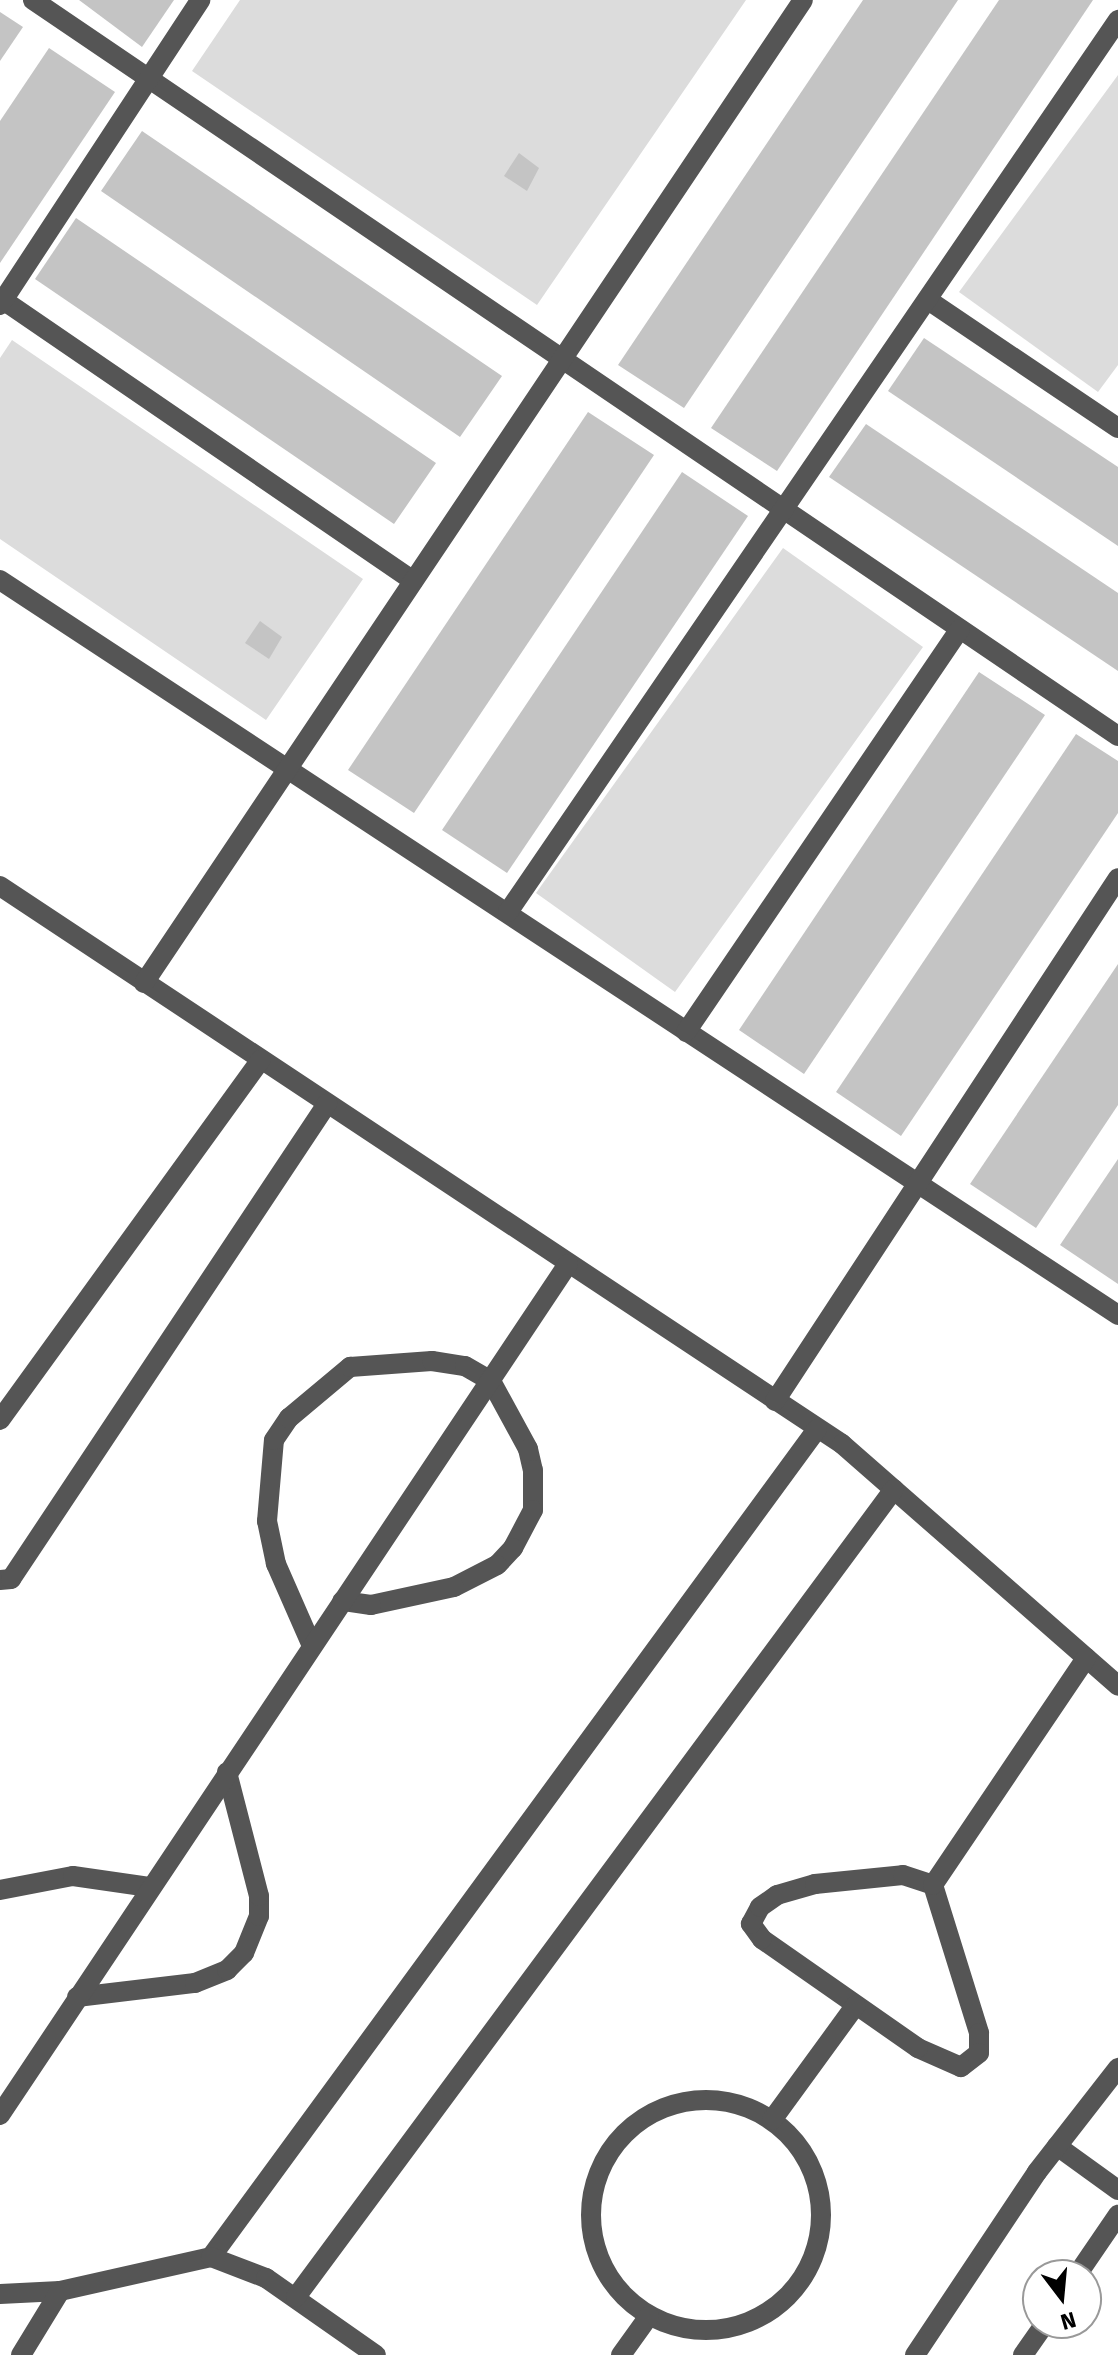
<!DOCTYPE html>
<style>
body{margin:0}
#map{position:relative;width:1118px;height:2355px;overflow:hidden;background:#fff;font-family:"Fira Sans",sans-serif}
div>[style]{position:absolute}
.green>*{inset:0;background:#dcdcdc}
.building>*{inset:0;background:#c4c4c4}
.minor>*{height:20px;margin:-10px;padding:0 10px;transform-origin:10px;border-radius:10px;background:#555}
.minor>.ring{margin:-10px;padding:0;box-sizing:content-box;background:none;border:20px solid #555;border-radius:50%}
span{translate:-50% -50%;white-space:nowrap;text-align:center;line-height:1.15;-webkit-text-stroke:7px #fff;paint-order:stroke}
.north{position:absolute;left:1022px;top:2259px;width:80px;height:80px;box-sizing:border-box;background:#fff;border:2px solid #999;border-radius:50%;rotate:164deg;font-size:22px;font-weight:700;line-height:32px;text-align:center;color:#000}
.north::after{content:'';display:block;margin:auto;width:28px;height:36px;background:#000;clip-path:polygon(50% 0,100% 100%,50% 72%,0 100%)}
</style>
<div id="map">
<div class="green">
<i style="clip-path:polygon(240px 0,746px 0,537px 305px,192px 71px)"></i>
<i style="clip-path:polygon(1118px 75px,1118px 365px,1098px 392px,959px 292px)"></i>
<i style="clip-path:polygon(12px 340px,363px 579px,266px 720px,0 539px,0 358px)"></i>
<i style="clip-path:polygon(783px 548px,923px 647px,675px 992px,536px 893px)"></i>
</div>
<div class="building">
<i style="clip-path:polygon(79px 0,174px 0,142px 47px)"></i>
<i style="clip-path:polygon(863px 0,958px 0,684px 408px,618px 365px)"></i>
<i style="clip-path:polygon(999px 0,1093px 0,777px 471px,711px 428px)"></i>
<i style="clip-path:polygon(0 12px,23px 27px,0 61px)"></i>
<i style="clip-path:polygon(49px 48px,115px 92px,0 263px,0 121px)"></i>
<i style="clip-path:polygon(142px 131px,502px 376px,460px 437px,101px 191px)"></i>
<i style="clip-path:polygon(519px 153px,539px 168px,527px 191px,504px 176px)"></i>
<i style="clip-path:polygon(76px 218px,436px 463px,394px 524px,35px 279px)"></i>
<i style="clip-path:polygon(924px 338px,1118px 467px,1118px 546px,888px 391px)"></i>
<i style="clip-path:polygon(588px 412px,654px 455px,414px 813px,348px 770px)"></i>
<i style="clip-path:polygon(866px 424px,1118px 593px,1118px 671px,829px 477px)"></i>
<i style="clip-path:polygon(682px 472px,748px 516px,507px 873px,442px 830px)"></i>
<i style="clip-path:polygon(260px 621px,282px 637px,269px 659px,245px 643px)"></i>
<i style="clip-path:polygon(979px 672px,1045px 715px,804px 1074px,739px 1030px)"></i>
<i style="clip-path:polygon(1076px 734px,1118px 761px,1118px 813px,901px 1136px,836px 1092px)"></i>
<i style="clip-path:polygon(1118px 964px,1118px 1105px,1036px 1228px,970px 1184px)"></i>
<i style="clip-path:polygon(1118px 1159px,1118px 1284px,1060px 1245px)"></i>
</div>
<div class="minor">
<i style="left:33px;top:0;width:1311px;rotate:34.15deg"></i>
<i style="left:3px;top:300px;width:497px;rotate:34.4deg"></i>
<i style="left:928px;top:300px;width:229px;rotate:34deg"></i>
<i style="left:0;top:305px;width:365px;rotate:-56.7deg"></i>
<i style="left:0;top:580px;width:1338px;rotate:33.32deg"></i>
<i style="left:0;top:886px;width:1010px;rotate:33.53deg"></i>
<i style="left:842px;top:1444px;width:367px;rotate:41.2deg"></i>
<i style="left:508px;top:912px;width:1081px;rotate:-55.63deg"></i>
<i style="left:144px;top:983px;width:1183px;rotate:-56.16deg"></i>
<i style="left:686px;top:1032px;width:487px;rotate:-55.8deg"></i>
<i style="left:775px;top:1401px;width:625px;rotate:-56.74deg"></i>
<i style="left:0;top:1420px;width:445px;rotate:-54.1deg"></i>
<i style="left:0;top:1580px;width:11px;rotate:-5deg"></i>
<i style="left:11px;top:1579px;width:571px;rotate:-56.37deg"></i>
<i style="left:312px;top:1646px;width:90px;rotate:-113.7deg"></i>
<i style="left:276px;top:1564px;width:44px;rotate:-101.8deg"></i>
<i style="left:267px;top:1521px;width:81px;rotate:-85.1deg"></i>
<i style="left:274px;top:1440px;width:27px;rotate:-56deg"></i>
<i style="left:289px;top:1418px;width:80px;rotate:-39.9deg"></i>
<i style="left:350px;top:1367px;width:82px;rotate:-4.2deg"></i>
<i style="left:432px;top:1361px;width:33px;rotate:9deg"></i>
<i style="left:465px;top:1366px;width:30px;rotate:30deg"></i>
<i style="left:491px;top:1381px;width:77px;rotate:61.4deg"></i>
<i style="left:528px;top:1449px;width:22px;rotate:77deg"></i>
<i style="left:533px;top:1470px;width:40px;rotate:90deg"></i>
<i style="left:533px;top:1510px;width:43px;rotate:117.8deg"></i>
<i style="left:513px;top:1548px;width:23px;rotate:133deg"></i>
<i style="left:497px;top:1565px;width:48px;rotate:152.9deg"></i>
<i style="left:454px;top:1587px;width:85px;rotate:167.8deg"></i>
<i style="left:371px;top:1605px;width:29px;rotate:-172deg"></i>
<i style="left:933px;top:1885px;width:155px;rotate:72.7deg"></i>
<i style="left:979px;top:2033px;width:20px;rotate:90deg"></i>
<i style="left:979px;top:2053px;width:23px;rotate:142deg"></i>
<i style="left:961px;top:2067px;width:47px;rotate:-156.2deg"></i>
<i style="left:918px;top:2048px;width:190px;rotate:-145.1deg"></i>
<i style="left:762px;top:1939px;width:19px;rotate:-126deg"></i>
<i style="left:751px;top:1924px;width:19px;rotate:-62deg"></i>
<i style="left:760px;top:1907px;width:21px;rotate:-35deg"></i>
<i style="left:777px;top:1895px;width:40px;rotate:-16deg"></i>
<i style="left:815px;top:1884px;width:88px;rotate:-5.8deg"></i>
<i style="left:903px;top:1875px;width:32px;rotate:18deg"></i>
<i style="left:933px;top:1885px;width:274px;rotate:-56deg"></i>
<i style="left:0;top:1890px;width:74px;rotate:-10.9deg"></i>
<i style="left:73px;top:1876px;width:77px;rotate:8.2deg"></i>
<i style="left:77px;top:1997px;width:119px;rotate:-6.8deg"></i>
<i style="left:195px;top:1983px;width:35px;rotate:-22deg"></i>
<i style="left:227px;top:1970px;width:24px;rotate:-45deg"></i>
<i style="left:244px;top:1953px;width:40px;rotate:-68deg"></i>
<i style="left:259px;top:1916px;width:20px;rotate:-90deg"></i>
<i style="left:259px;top:1896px;width:128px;rotate:-104.5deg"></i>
<i class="ring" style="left:591px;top:2100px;width:210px;height:210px"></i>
<i style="left:0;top:2115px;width:1023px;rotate:-56.28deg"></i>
<i style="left:772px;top:2120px;width:142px;rotate:-53.9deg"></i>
<i style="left:1057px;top:2146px;width:75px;rotate:35.8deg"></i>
<i style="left:211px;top:2257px;width:1026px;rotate:-53.8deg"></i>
<i style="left:1077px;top:2275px;width:73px;rotate:-55.7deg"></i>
<i style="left:0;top:2294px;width:60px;rotate:-2.9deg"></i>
<i style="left:60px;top:2291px;width:155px;rotate:-12.7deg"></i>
<i style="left:211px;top:2257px;width:59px;rotate:20.9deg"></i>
<i style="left:266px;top:2278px;width:134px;rotate:35deg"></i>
<i style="left:296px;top:2297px;width:1005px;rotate:-53.49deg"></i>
<i style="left:21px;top:2355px;width:75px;rotate:-58.6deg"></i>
<i style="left:621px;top:2355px;width:48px;rotate:-54.3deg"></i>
<i style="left:915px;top:2355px;width:220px;rotate:-56.3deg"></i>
<i style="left:1037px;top:2172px;width:132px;rotate:-52.1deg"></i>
<i style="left:1023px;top:2355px;width:39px;rotate:-55deg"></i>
</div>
<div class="north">N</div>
</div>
